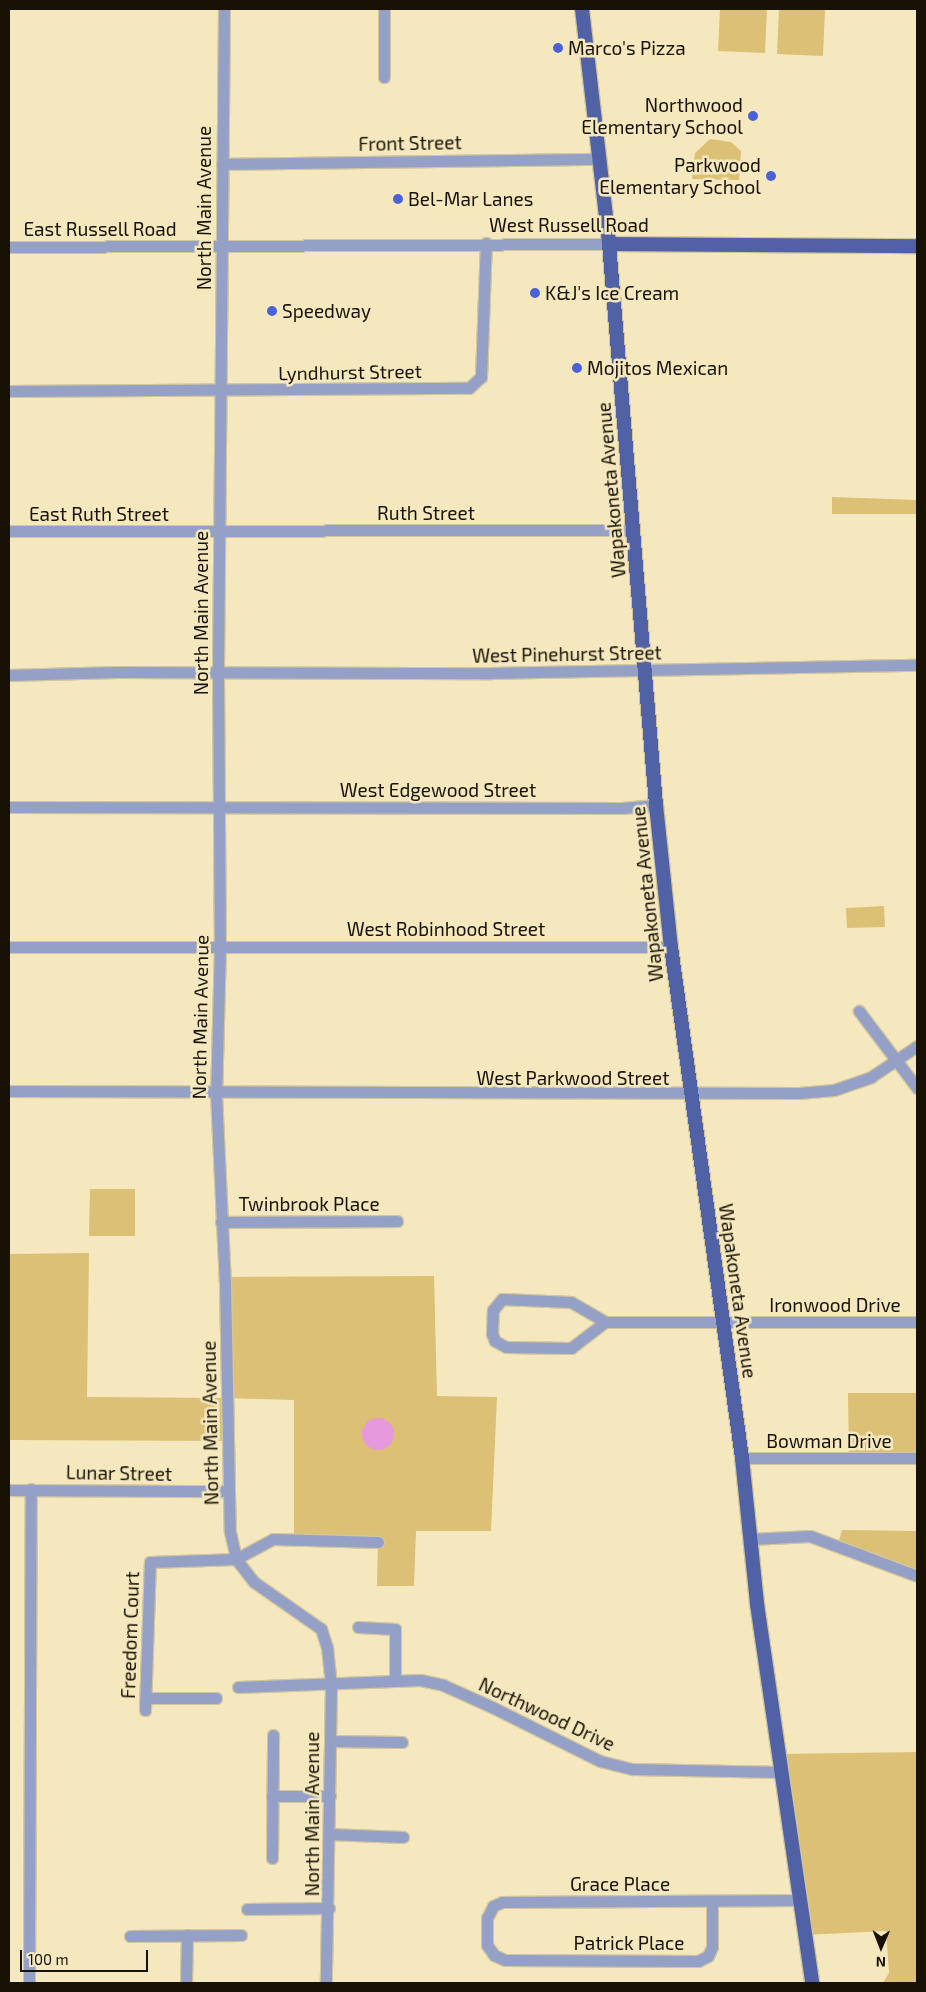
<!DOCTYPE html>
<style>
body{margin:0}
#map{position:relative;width:926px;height:1992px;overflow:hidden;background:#f6e8be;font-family:"Exo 2",sans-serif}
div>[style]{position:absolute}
.green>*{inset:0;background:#dbc075}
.water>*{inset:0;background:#e799de}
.round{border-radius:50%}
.roads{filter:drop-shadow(1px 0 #d2c6a0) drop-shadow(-1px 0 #d2c6a0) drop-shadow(0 1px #d2c6a0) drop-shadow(0 -1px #d2c6a0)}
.minor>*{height:11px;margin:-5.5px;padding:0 5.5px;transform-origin:5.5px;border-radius:5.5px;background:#94a0c6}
.major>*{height:14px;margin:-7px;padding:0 7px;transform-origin:7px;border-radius:7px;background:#5062a5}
.dots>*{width:14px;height:14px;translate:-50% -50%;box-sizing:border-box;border:2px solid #f6e8be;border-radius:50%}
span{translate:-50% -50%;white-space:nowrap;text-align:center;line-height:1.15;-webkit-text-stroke:5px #f6e8be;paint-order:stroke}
.poi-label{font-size:19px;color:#171204}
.left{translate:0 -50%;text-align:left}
.right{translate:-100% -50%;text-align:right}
.street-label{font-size:19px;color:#171204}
.frame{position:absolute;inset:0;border:10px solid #171204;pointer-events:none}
.north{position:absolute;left:856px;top:1922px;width:50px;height:50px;-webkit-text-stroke:4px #f6e8be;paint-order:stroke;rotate:181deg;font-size:14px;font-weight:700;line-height:20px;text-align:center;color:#171204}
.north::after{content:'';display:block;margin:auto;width:18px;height:22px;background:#171204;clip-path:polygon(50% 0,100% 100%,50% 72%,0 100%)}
.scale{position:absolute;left:20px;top:1950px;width:128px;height:22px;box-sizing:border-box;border:2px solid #171204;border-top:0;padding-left:6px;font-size:15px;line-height:18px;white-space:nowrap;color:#171204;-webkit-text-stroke:4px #f6e8be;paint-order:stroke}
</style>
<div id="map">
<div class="green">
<i style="clip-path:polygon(720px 9px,767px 9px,765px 53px,718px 51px)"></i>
<i style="clip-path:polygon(779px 9px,825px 9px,823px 56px,777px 54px)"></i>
<i style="clip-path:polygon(710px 139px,731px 142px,741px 151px,739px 180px,692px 179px,695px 153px)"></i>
<i style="clip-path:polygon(832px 497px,917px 500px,917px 514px,832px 514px)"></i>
<i style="clip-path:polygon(884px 906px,885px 927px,847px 928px,846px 908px)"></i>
<i style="clip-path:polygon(90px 1189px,135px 1189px,135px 1236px,89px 1236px)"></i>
<i style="clip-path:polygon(89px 1253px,87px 1397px,226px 1398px,224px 1277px,434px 1276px,437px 1396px,497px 1397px,491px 1531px,416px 1531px,414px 1586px,377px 1586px,378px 1542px,294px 1540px,294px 1400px,226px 1398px,226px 1441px,9px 1440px,9px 1254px)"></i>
<i style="clip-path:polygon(848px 1393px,917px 1393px,917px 1458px,849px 1458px)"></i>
<i style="clip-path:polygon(842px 1530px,917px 1531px,917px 1576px,838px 1544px)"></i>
<i style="clip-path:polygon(917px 1752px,917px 1983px,883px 1983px,889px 1973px,886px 1931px,805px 1935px,779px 1754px)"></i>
</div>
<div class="water">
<i class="round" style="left:362px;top:1418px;width:32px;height:32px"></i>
</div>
<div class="roads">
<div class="minor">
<i style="left:224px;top:9px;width:663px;rotate:90.52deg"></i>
<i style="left:218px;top:672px;width:274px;rotate:89.6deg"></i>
<i style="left:220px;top:946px;width:148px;rotate:91.5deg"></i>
<i style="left:216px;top:1094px;width:188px;rotate:87.3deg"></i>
<i style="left:225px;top:1282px;width:250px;rotate:88.9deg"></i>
<i style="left:230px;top:1532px;width:28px;rotate:77deg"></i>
<i style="left:236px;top:1559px;width:29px;rotate:52deg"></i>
<i style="left:254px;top:1582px;width:82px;rotate:35deg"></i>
<i style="left:321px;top:1629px;width:19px;rotate:72deg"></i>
<i style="left:327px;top:1647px;width:38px;rotate:84deg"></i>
<i style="left:331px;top:1685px;width:298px;rotate:91deg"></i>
<i style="left:384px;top:9px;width:68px;rotate:90deg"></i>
<i style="left:222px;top:164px;width:377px;rotate:-0.8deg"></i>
<i style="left:9px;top:247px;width:600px;rotate:-0.29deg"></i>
<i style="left:9px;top:391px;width:460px;rotate:-0.4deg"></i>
<i style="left:469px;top:388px;width:16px;rotate:-43deg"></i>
<i style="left:481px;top:377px;width:134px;rotate:-87.9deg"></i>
<i style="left:9px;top:531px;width:623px;rotate:-0.09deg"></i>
<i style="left:9px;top:675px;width:108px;rotate:-1.6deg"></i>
<i style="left:117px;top:672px;width:374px;rotate:0.2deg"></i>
<i style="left:491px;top:673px;width:426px;rotate:-1.1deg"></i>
<i style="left:9px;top:807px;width:613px;rotate:0.09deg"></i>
<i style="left:622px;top:808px;width:34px;rotate:-5deg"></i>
<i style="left:9px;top:947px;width:662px"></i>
<i style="left:859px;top:1011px;width:96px;rotate:53deg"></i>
<i style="left:9px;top:1091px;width:790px;rotate:0.15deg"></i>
<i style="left:799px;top:1093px;width:35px;rotate:-5deg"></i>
<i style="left:834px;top:1090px;width:39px;rotate:-19deg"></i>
<i style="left:871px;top:1077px;width:55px;rotate:-34deg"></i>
<i style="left:221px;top:1222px;width:176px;rotate:-0.3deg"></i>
<i style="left:605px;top:1322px;width:43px;rotate:142.6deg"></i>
<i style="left:571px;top:1348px;width:65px;rotate:-179.1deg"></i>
<i style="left:506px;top:1347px;width:13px;rotate:-151deg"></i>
<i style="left:495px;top:1341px;width:8px;rotate:-113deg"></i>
<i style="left:492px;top:1334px;width:24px;rotate:-88deg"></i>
<i style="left:493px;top:1310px;width:14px;rotate:-51deg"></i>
<i style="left:502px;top:1299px;width:69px;rotate:2.5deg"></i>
<i style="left:571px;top:1302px;width:39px;rotate:30deg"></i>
<i style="left:605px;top:1322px;width:312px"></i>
<i style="left:742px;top:1458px;width:175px"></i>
<i style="left:9px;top:1490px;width:220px;rotate:0.3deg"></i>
<i style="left:751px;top:1539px;width:59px;rotate:-2.9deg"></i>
<i style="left:810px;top:1536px;width:114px;rotate:20.5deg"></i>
<i style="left:358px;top:1627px;width:37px;rotate:3deg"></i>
<i style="left:395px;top:1629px;width:50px;rotate:90deg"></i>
<i style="left:238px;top:1687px;width:182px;rotate:-2.2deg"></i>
<i style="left:420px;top:1680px;width:24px;rotate:12deg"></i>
<i style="left:443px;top:1685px;width:54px;rotate:24.2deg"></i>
<i style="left:492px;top:1707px;width:121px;rotate:26.6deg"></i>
<i style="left:600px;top:1761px;width:34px;rotate:14deg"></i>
<i style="left:633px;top:1769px;width:148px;rotate:1.2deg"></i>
<i style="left:146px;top:1698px;width:70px"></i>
<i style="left:145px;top:1710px;width:148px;rotate:-88.1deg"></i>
<i style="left:150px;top:1562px;width:86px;rotate:-2deg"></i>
<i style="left:236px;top:1559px;width:42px;rotate:-28.4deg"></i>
<i style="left:273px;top:1539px;width:105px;rotate:1.6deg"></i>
<i style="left:330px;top:1741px;width:72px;rotate:0.8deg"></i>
<i style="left:272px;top:1796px;width:58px"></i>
<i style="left:329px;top:1834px;width:74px;rotate:2.3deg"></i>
<i style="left:272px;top:1858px;width:123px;rotate:-89.5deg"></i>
<i style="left:712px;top:1901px;width:46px;rotate:90deg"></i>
<i style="left:712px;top:1947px;width:10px;rotate:114deg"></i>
<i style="left:708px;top:1956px;width:11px;rotate:153deg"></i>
<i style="left:698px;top:1961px;width:193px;rotate:-179.7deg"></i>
<i style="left:505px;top:1960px;width:12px;rotate:-156deg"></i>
<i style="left:494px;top:1955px;width:12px;rotate:-125deg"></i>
<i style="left:487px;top:1945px;width:27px;rotate:-90deg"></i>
<i style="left:487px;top:1918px;width:13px;rotate:-63deg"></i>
<i style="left:493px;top:1906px;width:10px;rotate:-24deg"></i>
<i style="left:502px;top:1902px;width:298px;rotate:-0.4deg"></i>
<i style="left:247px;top:1909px;width:82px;rotate:-0.7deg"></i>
<i style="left:130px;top:1936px;width:111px;rotate:-0.5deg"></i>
<i style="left:29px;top:1983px;width:494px;rotate:-89.8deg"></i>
<i style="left:186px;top:1983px;width:48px;rotate:-88.8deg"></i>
</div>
<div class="major">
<i style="left:582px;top:9px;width:237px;rotate:83.4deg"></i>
<i style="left:609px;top:244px;width:563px;rotate:85.21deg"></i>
<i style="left:656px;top:805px;width:143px;rotate:84deg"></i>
<i style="left:671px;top:947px;width:516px;rotate:82.09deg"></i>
<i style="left:742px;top:1458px;width:147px;rotate:84.1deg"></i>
<i style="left:757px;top:1604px;width:383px;rotate:81.7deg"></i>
<i style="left:609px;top:244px;width:308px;rotate:0.4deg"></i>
</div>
</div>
<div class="dots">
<i style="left:558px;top:48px;background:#4b61d6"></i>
<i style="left:753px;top:116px;background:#4b61d6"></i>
<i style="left:771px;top:176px;background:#4b61d6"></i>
<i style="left:398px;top:199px;background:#4b61d6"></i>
<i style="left:535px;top:293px;background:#4b61d6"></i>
<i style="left:272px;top:311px;background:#4b61d6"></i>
<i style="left:577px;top:368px;background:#4b61d6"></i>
</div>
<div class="poi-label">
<span class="left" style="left:568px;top:48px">Marco's Pizza</span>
<span class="right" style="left:743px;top:116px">Northwood<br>Elementary School</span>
<span class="right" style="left:761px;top:176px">Parkwood<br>Elementary School</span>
<span class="left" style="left:408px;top:199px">Bel-Mar Lanes</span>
<span class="left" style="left:545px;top:293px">K&amp;J's Ice Cream</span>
<span class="left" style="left:282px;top:311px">Speedway</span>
<span class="left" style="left:587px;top:368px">Mojitos Mexican</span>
</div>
<div class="street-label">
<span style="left:410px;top:143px;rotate:-1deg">Front Street</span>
<span style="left:204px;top:208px;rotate:-90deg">North Main Avenue</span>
<span style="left:569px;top:225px">West Russell Road</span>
<span style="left:100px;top:229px">East Russell Road</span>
<span style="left:350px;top:372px;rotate:-1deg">Lyndhurst Street</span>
<span style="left:611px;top:490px;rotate:-95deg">Wapakoneta Avenue</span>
<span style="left:426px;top:513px">Ruth Street</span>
<span style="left:99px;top:514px">East Ruth Street</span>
<span style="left:201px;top:613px;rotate:-90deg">North Main Avenue</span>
<span style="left:567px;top:654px;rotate:-1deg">West Pinehurst Street</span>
<span style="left:438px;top:790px">West Edgewood Street</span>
<span style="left:647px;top:894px;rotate:-96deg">Wapakoneta Avenue</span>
<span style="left:446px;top:929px">West Robinhood Street</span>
<span style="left:200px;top:1017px;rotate:-89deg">North Main Avenue</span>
<span style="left:573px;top:1078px">West Parkwood Street</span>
<span style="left:309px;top:1204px">Twinbrook Place</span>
<span style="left:738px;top:1291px;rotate:82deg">Wapakoneta Avenue</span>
<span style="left:835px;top:1305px">Ironwood Drive</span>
<span style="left:210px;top:1423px;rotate:-91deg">North Main Avenue</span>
<span style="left:829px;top:1441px">Bowman Drive</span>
<span style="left:119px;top:1473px;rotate:1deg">Lunar Street</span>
<span style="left:130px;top:1635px;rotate:-88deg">Freedom Court</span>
<span style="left:547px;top:1714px;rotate:25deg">Northwood Drive</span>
<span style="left:312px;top:1814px;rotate:-90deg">North Main Avenue</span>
<span style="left:620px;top:1884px">Grace Place</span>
<span style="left:629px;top:1943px">Patrick Place</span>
</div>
<div class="frame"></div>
<div class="north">N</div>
<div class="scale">100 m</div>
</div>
